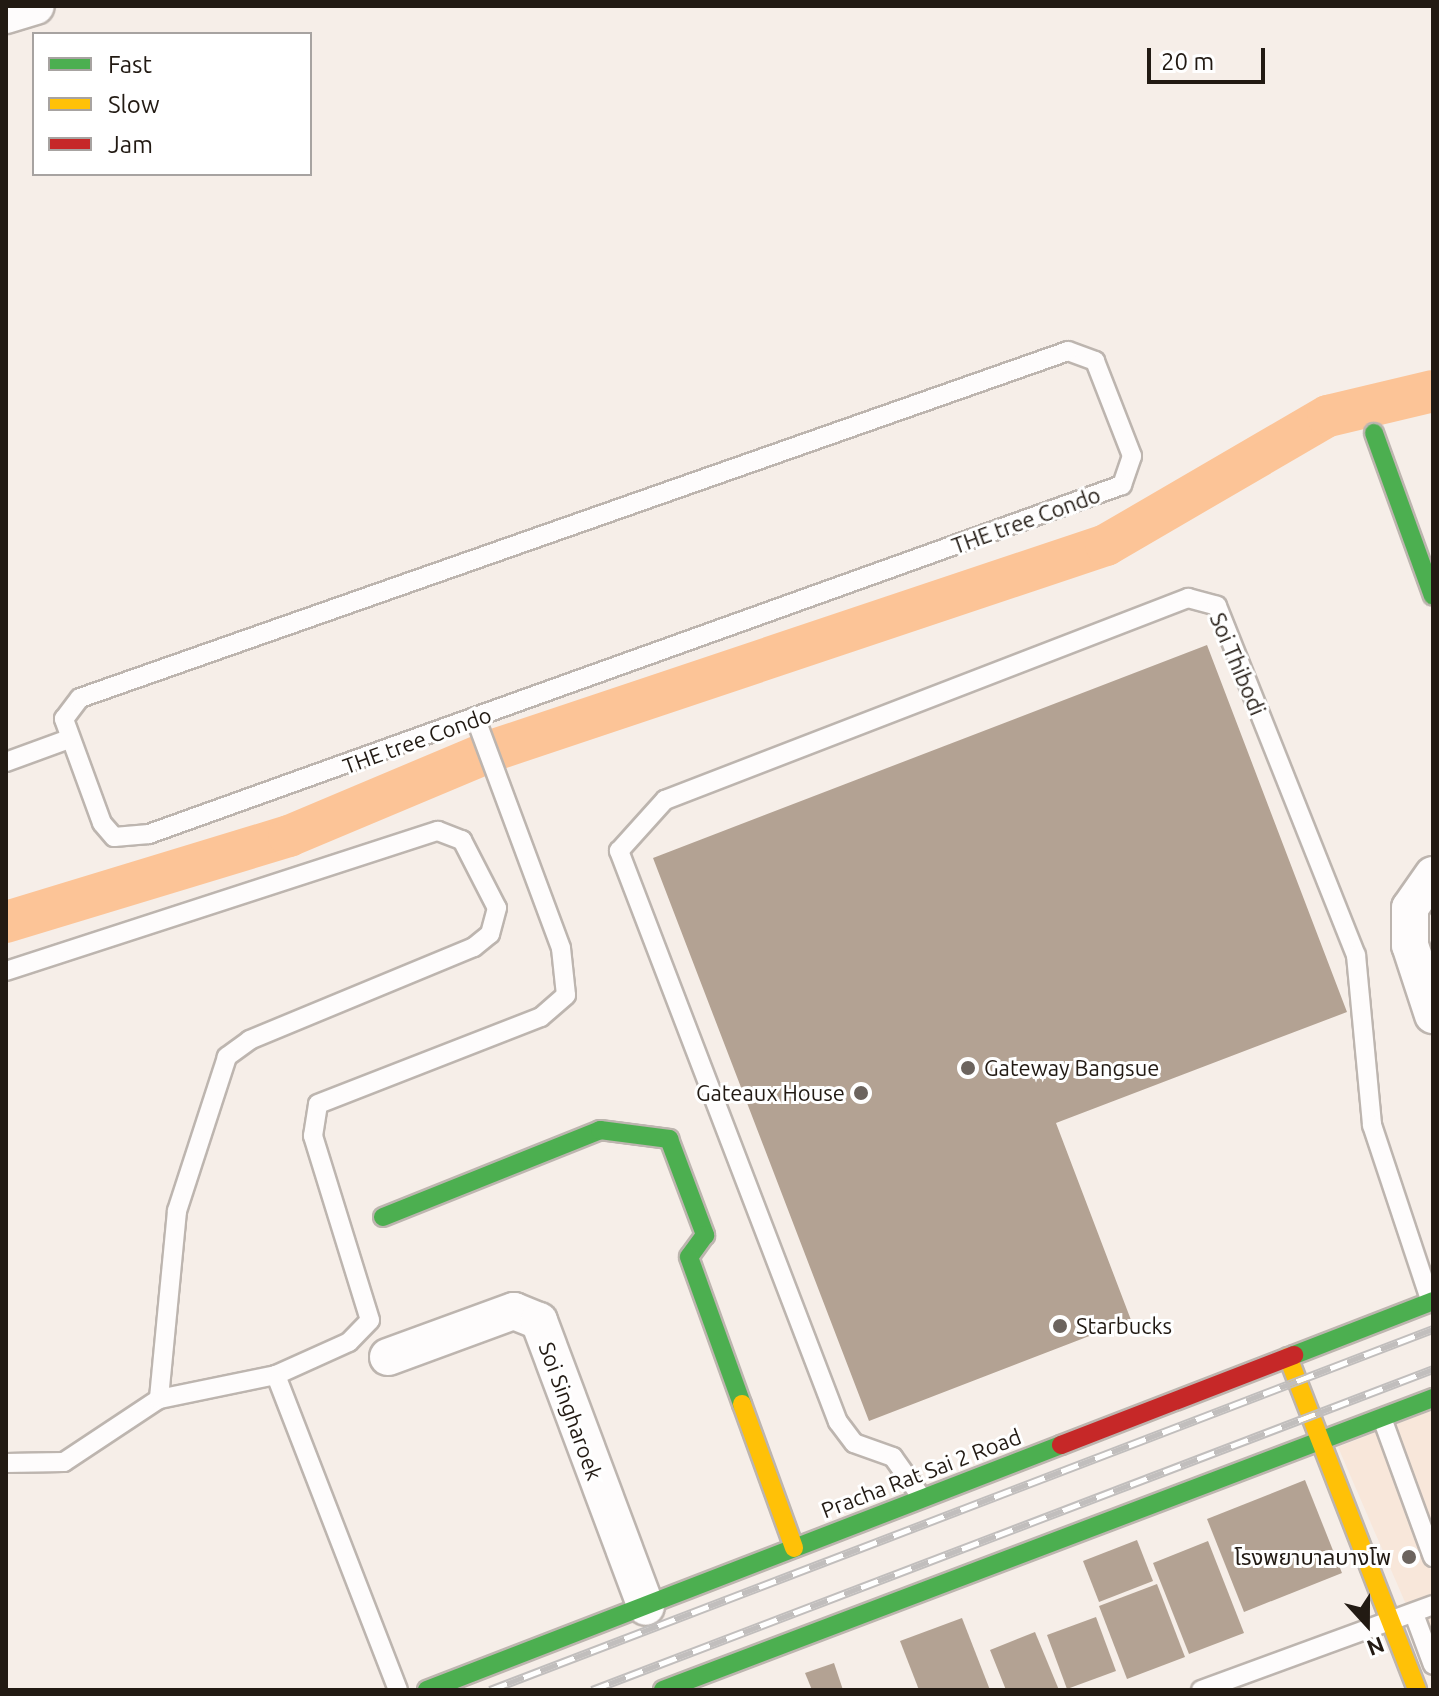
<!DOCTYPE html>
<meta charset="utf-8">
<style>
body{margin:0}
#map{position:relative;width:1439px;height:1696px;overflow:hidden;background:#f6eee8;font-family:Ubuntu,"Noto Sans Thai",sans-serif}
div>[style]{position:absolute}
.built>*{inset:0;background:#f8e7da}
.canal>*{height:42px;margin:-21px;padding:0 21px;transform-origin:21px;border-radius:21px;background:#fcc497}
.building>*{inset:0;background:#b3a293}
.roads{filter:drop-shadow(2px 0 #bdb5af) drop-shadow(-2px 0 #bdb5af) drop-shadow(0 2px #bdb5af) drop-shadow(0 -2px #bdb5af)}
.lane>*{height:18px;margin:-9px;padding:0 9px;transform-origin:9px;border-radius:9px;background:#fefcfc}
.street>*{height:36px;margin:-18px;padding:0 18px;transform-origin:18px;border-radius:18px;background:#fefcfc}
.fast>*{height:18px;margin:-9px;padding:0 9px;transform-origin:9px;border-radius:9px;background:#4caf50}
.slow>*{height:18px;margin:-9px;padding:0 9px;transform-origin:9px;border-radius:9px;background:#ffc107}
.jam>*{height:18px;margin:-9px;padding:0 9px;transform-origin:9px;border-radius:9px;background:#c62828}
.rail>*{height:9px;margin-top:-4.5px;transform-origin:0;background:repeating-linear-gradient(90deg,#fff 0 18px,#c1bebd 0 36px);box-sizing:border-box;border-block:2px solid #c1bebd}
.dots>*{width:22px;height:22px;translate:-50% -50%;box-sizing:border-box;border:4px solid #fff;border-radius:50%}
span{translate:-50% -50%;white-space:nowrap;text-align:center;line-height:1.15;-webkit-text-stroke:6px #fff;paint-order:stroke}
.street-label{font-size:22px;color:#221a13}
.poi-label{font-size:22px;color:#221a13}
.left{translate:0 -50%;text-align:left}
.right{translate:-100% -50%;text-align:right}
.frame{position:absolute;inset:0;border:8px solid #221a13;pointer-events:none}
.legend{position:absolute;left:32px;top:32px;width:280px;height:144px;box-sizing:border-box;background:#fff;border:2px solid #a7a3a1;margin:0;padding:10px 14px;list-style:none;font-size:24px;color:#221a13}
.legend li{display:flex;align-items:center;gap:16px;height:40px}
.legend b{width:40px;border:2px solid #a7a3a1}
.north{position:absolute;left:1327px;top:1584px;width:80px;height:80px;-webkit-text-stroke:6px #fff;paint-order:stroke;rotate:159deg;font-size:22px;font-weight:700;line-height:32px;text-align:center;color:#221a13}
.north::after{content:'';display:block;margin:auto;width:28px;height:36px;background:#221a13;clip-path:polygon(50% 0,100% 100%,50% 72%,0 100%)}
.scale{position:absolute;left:1147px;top:48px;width:118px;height:36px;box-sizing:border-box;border:4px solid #221a13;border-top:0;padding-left:10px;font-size:24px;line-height:28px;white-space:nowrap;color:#221a13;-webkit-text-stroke:6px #fff;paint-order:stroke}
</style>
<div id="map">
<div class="built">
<i style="clip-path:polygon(1433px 1410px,1433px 1667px,1338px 1447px)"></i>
</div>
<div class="canal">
<i style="left:6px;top:922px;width:296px;rotate:-16.9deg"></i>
<i style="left:289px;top:836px;width:219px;rotate:-22.8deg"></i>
<i style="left:491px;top:751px;width:649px;rotate:-18.52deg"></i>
<i style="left:1106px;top:545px;width:257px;rotate:-30.2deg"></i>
<i style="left:1328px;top:416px;width:108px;rotate:-13.4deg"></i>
</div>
<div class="building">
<i style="clip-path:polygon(1207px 645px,1347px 1012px,1056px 1123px,1131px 1320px,869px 1421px,653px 858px)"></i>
<i style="clip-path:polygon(1305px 1480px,1342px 1573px,1244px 1612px,1207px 1519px)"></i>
<i style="clip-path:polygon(1137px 1540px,1153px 1581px,1099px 1602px,1083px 1561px)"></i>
<i style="clip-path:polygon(1208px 1541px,1244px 1633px,1189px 1654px,1153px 1563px)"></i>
<i style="clip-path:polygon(1157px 1584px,1185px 1657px,1127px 1679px,1099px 1606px)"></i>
<i style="clip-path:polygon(1096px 1617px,1116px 1671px,1067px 1689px,1047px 1635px)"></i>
<i style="clip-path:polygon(962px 1618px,990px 1690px,919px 1690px,900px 1641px)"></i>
<i style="clip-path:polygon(1035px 1632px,1059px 1690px,1006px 1690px,990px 1650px)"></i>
<i style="clip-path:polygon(834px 1663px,843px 1690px,812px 1690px,805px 1673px)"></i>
</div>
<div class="roads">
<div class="lane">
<i style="left:1068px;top:351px;width:29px;rotate:20deg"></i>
<i style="left:1095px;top:361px;width:102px;rotate:68.7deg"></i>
<i style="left:1132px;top:456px;width:31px;rotate:109deg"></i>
<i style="left:1122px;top:485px;width:1034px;rotate:160.27deg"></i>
<i style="left:149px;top:834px;width:35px;rotate:175deg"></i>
<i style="left:114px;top:837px;width:18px;rotate:-131deg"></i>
<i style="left:102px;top:823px;width:111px;rotate:-110.1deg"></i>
<i style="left:64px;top:719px;width:26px;rotate:-53deg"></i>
<i style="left:80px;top:698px;width:1047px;rotate:-19.35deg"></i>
<i style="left:6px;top:762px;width:67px;rotate:-20.1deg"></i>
<i style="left:6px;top:971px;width:454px;rotate:-18deg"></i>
<i style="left:438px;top:831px;width:26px;rotate:21deg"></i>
<i style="left:462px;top:840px;width:76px;rotate:62.8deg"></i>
<i style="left:497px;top:908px;width:27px;rotate:105deg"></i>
<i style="left:490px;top:934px;width:21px;rotate:141deg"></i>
<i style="left:474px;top:947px;width:243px;rotate:157.5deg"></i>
<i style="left:250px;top:1040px;width:29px;rotate:144deg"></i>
<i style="left:227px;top:1057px;width:162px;rotate:108deg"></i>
<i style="left:177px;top:1211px;width:189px;rotate:95.5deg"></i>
<i style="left:1382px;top:1418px;width:148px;rotate:69.9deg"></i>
<i style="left:6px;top:1463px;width:58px;rotate:-1deg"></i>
<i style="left:64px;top:1462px;width:114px;rotate:-33.6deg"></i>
<i style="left:159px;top:1399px;width:119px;rotate:-11.6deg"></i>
<i style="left:922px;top:1498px;width:50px;rotate:-125.3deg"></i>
<i style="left:893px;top:1457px;width:41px;rotate:-160.3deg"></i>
<i style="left:854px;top:1443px;width:26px;rotate:-127deg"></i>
<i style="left:838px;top:1422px;width:612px;rotate:-110.98deg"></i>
<i style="left:619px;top:851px;width:69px;rotate:-48deg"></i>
<i style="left:665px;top:800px;width:561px;rotate:-21.12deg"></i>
<i style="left:1188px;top:598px;width:30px;rotate:15deg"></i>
<i style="left:1217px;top:606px;width:376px;rotate:68.3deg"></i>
<i style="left:1356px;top:955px;width:171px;rotate:84.6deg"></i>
<i style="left:1372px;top:1125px;width:187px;rotate:71.6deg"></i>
<i style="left:1414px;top:1614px;width:54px;rotate:69.6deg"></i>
<i style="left:398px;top:1690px;width:338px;rotate:-111.2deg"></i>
<i style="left:276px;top:1375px;width:80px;rotate:-24.3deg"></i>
<i style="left:349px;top:1342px;width:30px;rotate:-46deg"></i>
<i style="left:370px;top:1320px;width:193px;rotate:-107.2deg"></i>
<i style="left:313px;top:1136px;width:32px;rotate:-81deg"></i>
<i style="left:318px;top:1104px;width:239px;rotate:-21.3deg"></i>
<i style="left:541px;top:1017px;width:33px;rotate:-41deg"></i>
<i style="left:566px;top:995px;width:47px;rotate:-96.1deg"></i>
<i style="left:561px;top:948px;width:244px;rotate:-110.4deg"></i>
<i style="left:1201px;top:1690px;width:247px;rotate:-20.1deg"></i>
</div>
<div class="street">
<i style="left:6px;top:15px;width:31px;rotate:-17deg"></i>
<i style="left:1433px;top:875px;width:40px;rotate:124.9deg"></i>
<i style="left:1410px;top:908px;width:37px;rotate:90deg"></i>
<i style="left:1410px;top:945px;width:74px;rotate:71.8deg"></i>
<i style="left:388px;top:1357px;width:134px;rotate:-20.1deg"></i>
<i style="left:514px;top:1311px;width:27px;rotate:22deg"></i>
<i style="left:539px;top:1321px;width:305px;rotate:69.5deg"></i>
</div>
<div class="fast">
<i style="left:1374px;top:433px;width:173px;rotate:70.1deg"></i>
<i style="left:383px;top:1217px;width:234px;rotate:-21.8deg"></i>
<i style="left:600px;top:1130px;width:70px;rotate:7.4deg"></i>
<i style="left:669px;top:1139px;width:103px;rotate:69.4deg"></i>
<i style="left:705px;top:1235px;width:27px;rotate:126deg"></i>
<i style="left:689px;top:1257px;width:156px;rotate:70.2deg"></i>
<i style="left:1294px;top:1355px;width:149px;rotate:-21.2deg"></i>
<i style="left:427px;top:1690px;width:680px;rotate:-21.13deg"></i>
<i style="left:663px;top:1690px;width:824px;rotate:-20.77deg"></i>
</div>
<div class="slow">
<i style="left:1288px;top:1357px;width:357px;rotate:68.8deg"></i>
<i style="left:742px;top:1404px;width:153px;rotate:70.1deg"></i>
</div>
<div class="jam">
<i style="left:1061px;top:1445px;width:250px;rotate:-21.1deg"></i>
</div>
</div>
<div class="rail">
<i style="left:490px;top:1690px;width:1010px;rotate:-20.95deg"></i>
<i style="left:592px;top:1690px;width:900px;rotate:-20.89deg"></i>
</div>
<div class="dots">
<i style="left:968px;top:1068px;background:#6c645e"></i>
<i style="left:861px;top:1093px;background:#6c645e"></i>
<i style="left:1060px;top:1326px;background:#6c645e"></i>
<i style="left:1409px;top:1557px;background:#6c645e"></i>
</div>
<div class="street-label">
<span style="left:1026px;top:520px;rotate:-20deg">THE tree Condo</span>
<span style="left:1238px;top:664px;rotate:67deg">Soi Thibodi</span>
<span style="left:417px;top:740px;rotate:-20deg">THE tree Condo</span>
<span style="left:571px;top:1411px;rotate:70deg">Soi Singharoek</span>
<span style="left:921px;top:1473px;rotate:-21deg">Pracha Rat Sai 2 Road</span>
</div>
<div class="poi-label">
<span class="left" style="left:984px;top:1068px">Gateway Bangsue</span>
<span class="right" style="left:845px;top:1093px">Gateaux House</span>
<span class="left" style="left:1076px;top:1326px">Starbucks</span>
<span class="right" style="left:1391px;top:1557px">โรงพยาบาลบางโพ</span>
</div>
<div class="frame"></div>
<ul class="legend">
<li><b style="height:10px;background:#4caf50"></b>Fast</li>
<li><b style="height:10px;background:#ffc107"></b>Slow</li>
<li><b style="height:10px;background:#c62828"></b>Jam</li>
</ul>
<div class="north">N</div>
<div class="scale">20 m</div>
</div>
